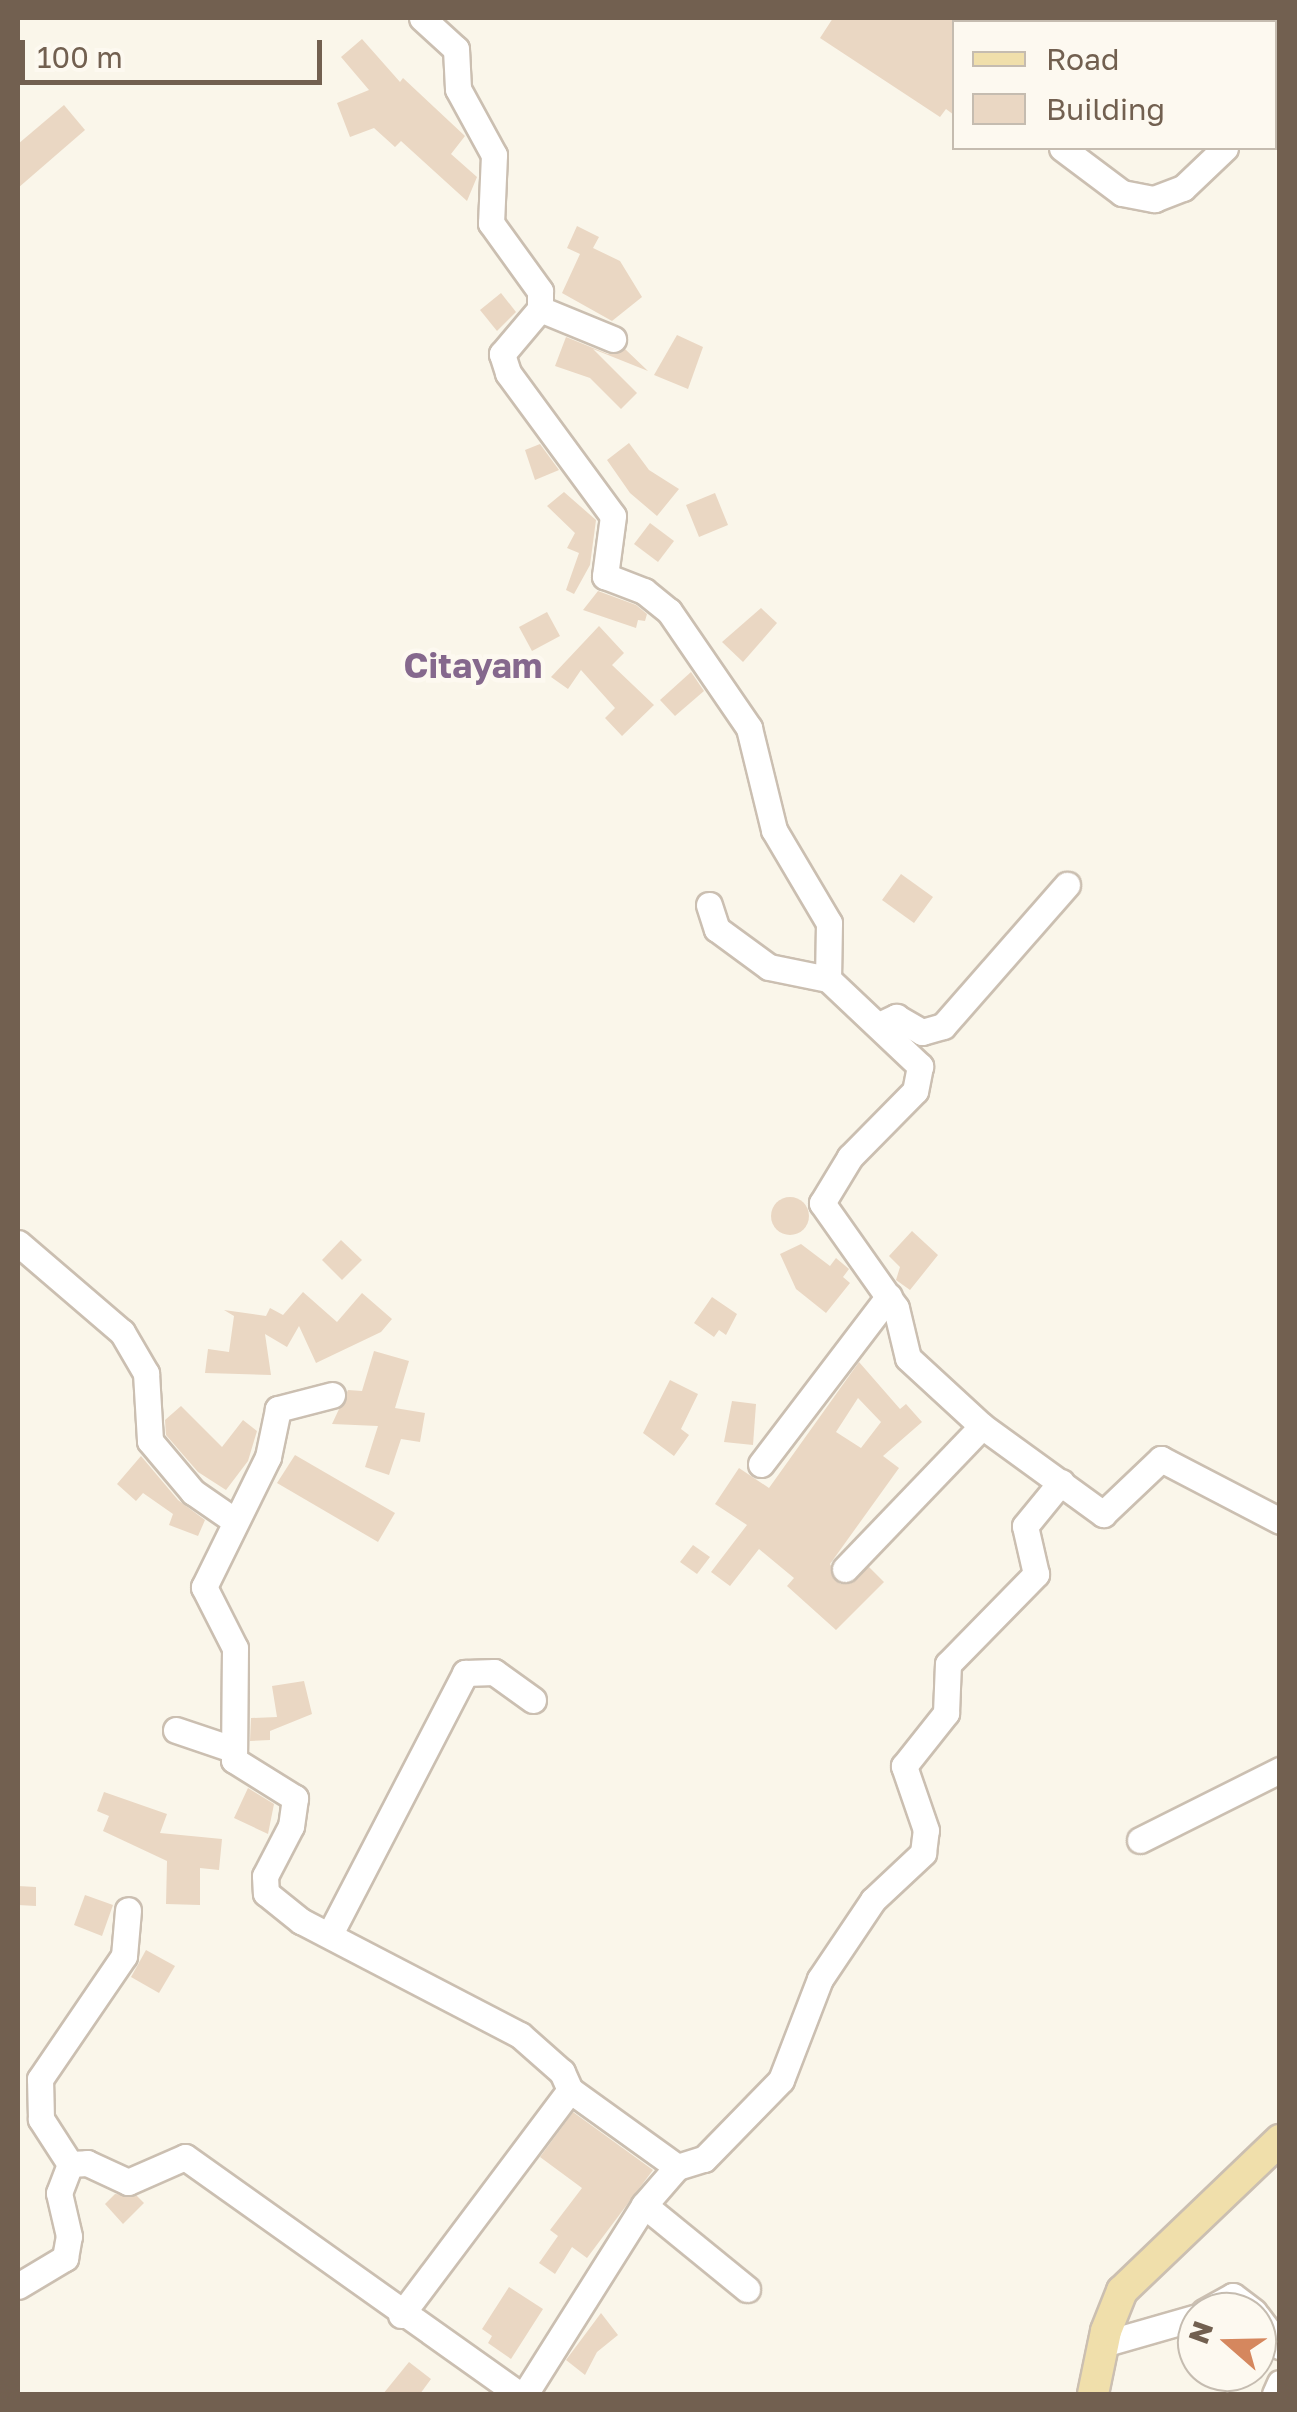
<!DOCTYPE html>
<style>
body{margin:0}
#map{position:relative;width:1297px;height:2412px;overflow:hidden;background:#faf6ea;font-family:"Golos Text",sans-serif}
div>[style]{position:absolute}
.building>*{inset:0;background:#ead7c3}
.round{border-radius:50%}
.roads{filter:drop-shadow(2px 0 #cbbfb1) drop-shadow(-2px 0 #cbbfb1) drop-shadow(0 2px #cbbfb1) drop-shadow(0 -2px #cbbfb1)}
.minor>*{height:25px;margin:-12.5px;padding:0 12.5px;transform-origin:12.5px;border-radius:12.5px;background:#fff}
.major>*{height:30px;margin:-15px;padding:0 15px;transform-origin:15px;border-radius:15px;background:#f0dfab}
span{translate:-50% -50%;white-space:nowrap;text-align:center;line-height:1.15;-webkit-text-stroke:9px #fdf9f0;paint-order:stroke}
.quarter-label{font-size:35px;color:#85688d;font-weight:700}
.frame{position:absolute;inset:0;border:20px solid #726050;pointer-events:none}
.legend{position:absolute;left:952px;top:20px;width:325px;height:130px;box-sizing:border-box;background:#fdf9f0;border:2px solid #c5bcb0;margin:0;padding:12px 18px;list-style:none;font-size:30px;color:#726050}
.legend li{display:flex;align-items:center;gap:20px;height:50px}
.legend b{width:50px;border:2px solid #c5bcb0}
.north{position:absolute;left:1177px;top:2292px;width:100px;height:100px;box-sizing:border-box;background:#fdf9f0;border:2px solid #c5bcb0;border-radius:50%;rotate:290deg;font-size:28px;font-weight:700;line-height:40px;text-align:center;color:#726050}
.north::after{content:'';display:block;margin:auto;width:35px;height:45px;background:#d5875e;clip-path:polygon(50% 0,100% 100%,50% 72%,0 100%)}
.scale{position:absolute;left:20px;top:40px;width:302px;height:45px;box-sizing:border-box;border:5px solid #726050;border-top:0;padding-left:12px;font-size:30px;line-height:35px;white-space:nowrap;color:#726050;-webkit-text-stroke:8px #fdf9f0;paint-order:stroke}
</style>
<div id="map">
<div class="building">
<i style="clip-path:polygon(833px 18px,954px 18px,954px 115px,946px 109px,940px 117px,820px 38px)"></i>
<i style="clip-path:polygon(362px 39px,400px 82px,403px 78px,465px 136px,451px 154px,477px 177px,467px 201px,401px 141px,395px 147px,374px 128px,350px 137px,337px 103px,369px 90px,341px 57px)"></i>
<i style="clip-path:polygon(64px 105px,85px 130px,18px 188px,18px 144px)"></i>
<i style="clip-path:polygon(577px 226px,599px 237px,593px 248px,620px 261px,642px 297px,612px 321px,562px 293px,580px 254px,567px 248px)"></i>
<i style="clip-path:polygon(501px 293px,516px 312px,497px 331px,480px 310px)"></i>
<i style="clip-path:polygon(677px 335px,703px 347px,688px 389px,654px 375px)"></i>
<i style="clip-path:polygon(566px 337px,608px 354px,625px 349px,648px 371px,593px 349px,637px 393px,621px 409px,590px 378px,555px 366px)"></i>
<i style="clip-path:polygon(629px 443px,649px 470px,679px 489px,657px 516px,630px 493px,607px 460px)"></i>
<i style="clip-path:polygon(540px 444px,559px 470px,535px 480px,525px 450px)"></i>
<i style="clip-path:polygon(564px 492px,596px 520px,590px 565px,574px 594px,566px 590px,579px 553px,567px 548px,575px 533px,547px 506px)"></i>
<i style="clip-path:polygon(715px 493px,728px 525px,699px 537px,686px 505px)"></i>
<i style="clip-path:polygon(650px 523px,674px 541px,658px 562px,634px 544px)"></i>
<i style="clip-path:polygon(598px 591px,636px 605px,647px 614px,645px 621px,638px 620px,636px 628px,583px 610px)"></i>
<i style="clip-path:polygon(761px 608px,777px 623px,743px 662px,722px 642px)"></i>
<i style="clip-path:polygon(547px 612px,560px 636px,532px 651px,519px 627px)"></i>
<i style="clip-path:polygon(599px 626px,624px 653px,612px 665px,654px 705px,622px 736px,605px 718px,615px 708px,581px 670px,568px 689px,551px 677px)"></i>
<i style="clip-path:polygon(691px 672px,704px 691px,675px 716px,660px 700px)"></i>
<i style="clip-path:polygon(901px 874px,933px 897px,914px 923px,882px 900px)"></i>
<i class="round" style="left:771px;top:1197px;width:38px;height:38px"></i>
<i style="clip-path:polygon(912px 1231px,938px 1255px,910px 1290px,896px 1280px,900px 1267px,889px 1256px)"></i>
<i style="clip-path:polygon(341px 1240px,362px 1260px,342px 1280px,322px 1260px)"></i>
<i style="clip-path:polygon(801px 1244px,830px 1266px,836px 1258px,849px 1269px,843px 1277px,850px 1283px,826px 1313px,796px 1289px,780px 1254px)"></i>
<i style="clip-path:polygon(303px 1292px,337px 1322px,362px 1293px,392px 1319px,381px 1332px,316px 1363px,299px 1326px,287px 1347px,265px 1334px,271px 1375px,205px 1373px,208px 1349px,229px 1352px,234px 1316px,224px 1310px,266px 1316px,270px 1308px,283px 1315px)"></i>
<i style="clip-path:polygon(712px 1297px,737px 1314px,726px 1335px,719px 1330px,714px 1337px,694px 1323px)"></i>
<i style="clip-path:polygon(374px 1351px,409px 1361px,395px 1408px,425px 1413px,420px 1442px,401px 1439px,389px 1475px,365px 1467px,378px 1426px,332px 1424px,348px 1390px,362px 1391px)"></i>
<i style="clip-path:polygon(evenodd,859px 1362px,900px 1409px,906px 1404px,922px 1422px,883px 1456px,899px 1468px,830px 1564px,840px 1584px,869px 1567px,884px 1582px,836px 1630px,787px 1586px,794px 1578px,759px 1549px,730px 1586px,711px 1572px,747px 1525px,715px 1504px,739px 1468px,769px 1488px,859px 1362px,858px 1398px,881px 1422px,861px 1448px,836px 1432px,858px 1398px)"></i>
<i style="clip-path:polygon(670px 1380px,698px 1394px,681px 1429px,689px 1435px,674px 1456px,643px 1433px)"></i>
<i style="clip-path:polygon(732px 1401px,756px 1404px,753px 1445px,724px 1442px)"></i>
<i style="clip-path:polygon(181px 1406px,222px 1447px,243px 1420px,257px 1431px,248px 1461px,226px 1490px,198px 1472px,166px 1435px,165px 1420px)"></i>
<i style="clip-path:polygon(295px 1455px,395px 1513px,378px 1542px,277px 1483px)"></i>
<i style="clip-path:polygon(141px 1456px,178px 1500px,205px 1520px,198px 1536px,169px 1525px,173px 1514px,143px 1493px,136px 1501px,117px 1484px)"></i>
<i style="clip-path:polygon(693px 1545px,710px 1557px,697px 1574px,680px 1562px)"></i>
<i style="clip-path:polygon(304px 1681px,312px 1714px,270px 1731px,270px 1740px,250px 1741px,251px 1718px,277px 1717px,272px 1686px)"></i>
<i style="clip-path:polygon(248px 1788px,274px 1804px,268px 1834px,234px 1818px)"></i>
<i style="clip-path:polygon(104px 1792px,167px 1814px,160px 1833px,222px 1839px,219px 1870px,200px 1868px,200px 1905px,166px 1904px,167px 1861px,103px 1831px,109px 1816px,97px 1811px)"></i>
<i style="clip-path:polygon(18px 1886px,36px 1887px,36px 1906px,18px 1905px)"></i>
<i style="clip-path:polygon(85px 1895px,113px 1905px,102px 1936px,74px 1925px)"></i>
<i style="clip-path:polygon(146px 1950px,175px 1966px,159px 1993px,131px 1977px)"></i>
<i style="clip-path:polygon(573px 2112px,653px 2170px,587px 2258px,572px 2247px,555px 2274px,539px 2263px,558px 2236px,550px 2230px,582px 2188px,540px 2157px)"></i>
<i style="clip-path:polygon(115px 2194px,137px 2196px,144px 2203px,123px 2224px,105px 2204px)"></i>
<i style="clip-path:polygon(509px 2287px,543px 2309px,511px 2359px,488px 2343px,492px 2336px,482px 2329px)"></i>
<i style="clip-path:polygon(601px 2313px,618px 2335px,597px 2352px,585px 2375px,566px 2360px)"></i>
<i style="clip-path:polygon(409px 2362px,431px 2379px,420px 2394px,383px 2394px)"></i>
</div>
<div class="roads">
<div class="minor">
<i style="left:422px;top:18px;width:46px;rotate:42.4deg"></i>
<i style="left:456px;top:49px;width:40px;rotate:87.1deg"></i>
<i style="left:458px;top:89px;width:75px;rotate:61.4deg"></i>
<i style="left:494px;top:155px;width:68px;rotate:92.5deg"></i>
<i style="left:491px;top:223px;width:84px;rotate:54.2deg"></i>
<i style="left:540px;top:291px;width:18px;rotate:90deg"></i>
<i style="left:540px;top:309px;width:59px;rotate:130.2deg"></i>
<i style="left:502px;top:354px;width:20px;rotate:72deg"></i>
<i style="left:508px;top:373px;width:177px;rotate:53.7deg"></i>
<i style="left:613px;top:516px;width:61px;rotate:97.6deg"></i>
<i style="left:605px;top:576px;width:42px;rotate:21deg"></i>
<i style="left:644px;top:591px;width:32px;rotate:39deg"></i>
<i style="left:669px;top:611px;width:142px;rotate:55.6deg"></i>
<i style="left:749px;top:728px;width:105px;rotate:76.2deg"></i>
<i style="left:774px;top:830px;width:108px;rotate:59.4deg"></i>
<i style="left:829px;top:923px;width:56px;rotate:91deg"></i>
<i style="left:828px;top:979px;width:127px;rotate:43.4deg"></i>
<i style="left:920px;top:1066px;width:25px;rotate:101deg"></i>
<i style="left:915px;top:1091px;width:93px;rotate:134.6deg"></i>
<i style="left:850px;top:1157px;width:54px;rotate:121.3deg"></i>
<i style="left:822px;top:1203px;width:128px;rotate:54.8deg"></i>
<i style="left:896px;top:1308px;width:51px;rotate:76.5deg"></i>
<i style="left:908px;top:1358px;width:100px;rotate:42.6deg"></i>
<i style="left:982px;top:1426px;width:150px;rotate:36deg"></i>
<i style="left:1103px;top:1514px;width:80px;rotate:-43.5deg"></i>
<i style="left:1161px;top:1459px;width:134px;rotate:27.5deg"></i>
<i style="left:1274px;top:89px;width:9px;rotate:-49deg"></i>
<i style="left:1062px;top:148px;width:75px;rotate:36.9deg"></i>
<i style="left:1122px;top:193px;width:33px;rotate:11deg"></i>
<i style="left:1154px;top:199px;width:31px;rotate:-21deg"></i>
<i style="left:1183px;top:188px;width:58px;rotate:-43.6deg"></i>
<i style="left:540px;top:309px;width:79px;rotate:22.3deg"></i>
<i style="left:709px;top:905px;width:25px;rotate:72deg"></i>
<i style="left:717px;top:929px;width:64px;rotate:36.2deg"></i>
<i style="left:769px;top:967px;width:60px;rotate:11.5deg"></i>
<i style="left:881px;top:1024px;width:17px;rotate:-25deg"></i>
<i style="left:896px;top:1017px;width:30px;rotate:30deg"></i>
<i style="left:922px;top:1032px;width:22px;rotate:-16deg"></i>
<i style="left:943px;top:1026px;width:188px;rotate:-48.7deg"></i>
<i style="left:18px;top:1243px;width:137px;rotate:40.6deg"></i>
<i style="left:122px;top:1332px;width:48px;rotate:59.7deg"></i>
<i style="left:146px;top:1373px;width:68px;rotate:86.6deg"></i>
<i style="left:150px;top:1441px;width:67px;rotate:49.9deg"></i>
<i style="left:193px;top:1492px;width:51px;rotate:34.6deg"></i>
<i style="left:332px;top:1395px;width:56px;rotate:165.5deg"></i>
<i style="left:278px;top:1409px;width:49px;rotate:101.8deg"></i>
<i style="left:268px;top:1457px;width:145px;rotate:116.2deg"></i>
<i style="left:204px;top:1587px;width:68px;rotate:63.1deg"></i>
<i style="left:235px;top:1648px;width:112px;rotate:90.5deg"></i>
<i style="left:234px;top:1760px;width:72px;rotate:31.9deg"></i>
<i style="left:295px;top:1798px;width:28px;rotate:98deg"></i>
<i style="left:291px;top:1826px;width:56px;rotate:117.5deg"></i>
<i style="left:265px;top:1876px;width:17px;rotate:87deg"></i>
<i style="left:266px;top:1893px;width:45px;rotate:38.7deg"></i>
<i style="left:301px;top:1921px;width:247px;rotate:27.5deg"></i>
<i style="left:520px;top:2035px;width:56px;rotate:41.4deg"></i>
<i style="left:562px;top:2072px;width:20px;rotate:66deg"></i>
<i style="left:570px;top:2090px;width:132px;rotate:35.7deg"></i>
<i style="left:761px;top:1464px;width:211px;rotate:-52.7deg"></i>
<i style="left:845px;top:1569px;width:198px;rotate:-46.2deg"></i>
<i style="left:176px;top:1730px;width:59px;rotate:18.7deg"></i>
<i style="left:1140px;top:1840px;width:157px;rotate:-26.6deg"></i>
<i style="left:331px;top:1932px;width:292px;rotate:-62.6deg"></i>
<i style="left:465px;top:1673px;width:29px;rotate:-2deg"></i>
<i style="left:494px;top:1672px;width:48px;rotate:35.7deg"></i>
<i style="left:70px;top:2164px;width:54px;rotate:-122.8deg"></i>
<i style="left:41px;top:2119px;width:40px;rotate:-91.4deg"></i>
<i style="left:40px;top:2079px;width:149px;rotate:-55.7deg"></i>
<i style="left:124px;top:1956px;width:46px;rotate:-85deg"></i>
<i style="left:644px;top:2205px;width:133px;rotate:39.2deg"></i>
<i style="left:18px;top:2286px;width:55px;rotate:-30.8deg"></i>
<i style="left:65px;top:2258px;width:22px;rotate:-80deg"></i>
<i style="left:69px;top:2236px;width:44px;rotate:-103.1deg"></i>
<i style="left:59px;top:2193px;width:31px;rotate:-69deg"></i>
<i style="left:70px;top:2164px;width:17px;rotate:-3deg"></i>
<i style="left:87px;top:2163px;width:45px;rotate:24.9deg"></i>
<i style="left:128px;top:2182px;width:62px;rotate:-23.7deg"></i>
<i style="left:185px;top:2157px;width:410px;rotate:35.4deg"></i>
<i style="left:1204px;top:2312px;width:33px;rotate:-29deg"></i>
<i style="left:1233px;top:2296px;width:26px;rotate:37deg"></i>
<i style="left:401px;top:2315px;width:281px;rotate:-53.1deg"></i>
<i style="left:1257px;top:2316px;width:38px;rotate:53deg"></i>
<i style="left:1103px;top:2344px;width:98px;rotate:-16deg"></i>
<i style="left:525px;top:2394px;width:223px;rotate:-57.8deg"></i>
<i style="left:644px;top:2205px;width:50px;rotate:-49deg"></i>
<i style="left:677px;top:2167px;width:28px;rotate:-17deg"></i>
<i style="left:704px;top:2159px;width:110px;rotate:-45.7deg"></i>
<i style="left:781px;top:2080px;width:108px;rotate:-68.9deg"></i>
<i style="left:820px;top:1979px;width:95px;rotate:-56.1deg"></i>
<i style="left:873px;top:1900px;width:69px;rotate:-43.2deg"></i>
<i style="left:923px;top:1853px;width:23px;rotate:-83deg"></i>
<i style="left:926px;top:1830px;width:68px;rotate:-109deg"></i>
<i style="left:904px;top:1766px;width:68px;rotate:-51.6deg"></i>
<i style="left:946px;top:1713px;width:49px;rotate:-87.7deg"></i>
<i style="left:948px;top:1664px;width:126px;rotate:-45.6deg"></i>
<i style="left:1036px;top:1574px;width:49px;rotate:-102.9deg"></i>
<i style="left:1025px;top:1526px;width:57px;rotate:-50.7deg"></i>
<i style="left:1275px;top:2394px;width:12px;rotate:-66deg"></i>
</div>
<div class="major">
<i style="left:1093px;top:2394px;width:64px;rotate:-78.3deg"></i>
<i style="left:1106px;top:2331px;width:43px;rotate:-68.2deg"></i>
<i style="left:1122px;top:2291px;width:219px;rotate:-43.7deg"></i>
</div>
</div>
<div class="quarter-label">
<span style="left:473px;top:665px">Citayam</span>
</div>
<div class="frame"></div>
<ul class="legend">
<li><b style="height:12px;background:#f0dfab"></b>Road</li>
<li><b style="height:28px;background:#ead7c3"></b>Building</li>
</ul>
<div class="north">N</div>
<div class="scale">100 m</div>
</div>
